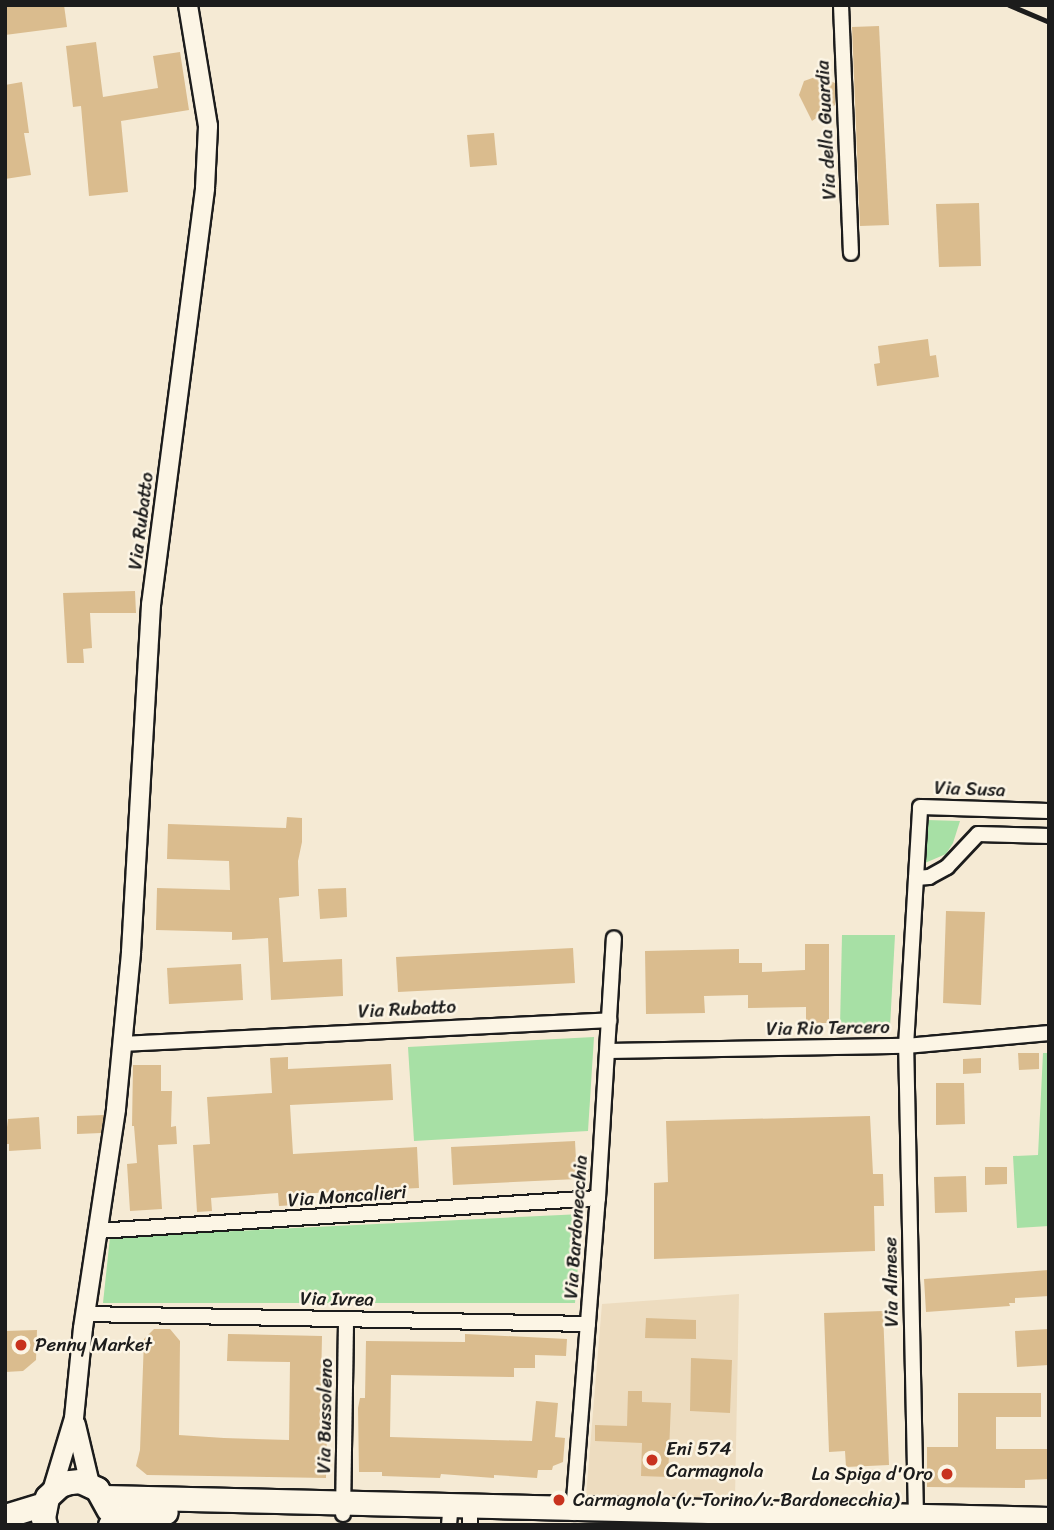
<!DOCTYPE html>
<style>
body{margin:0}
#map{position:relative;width:1054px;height:1530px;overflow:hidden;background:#f5ead4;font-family:Sriracha,sans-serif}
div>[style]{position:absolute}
.built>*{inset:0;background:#eddcbf}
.green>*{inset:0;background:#a7e0a5}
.building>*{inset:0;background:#dabc8e}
.roads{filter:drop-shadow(2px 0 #1c1c1c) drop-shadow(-2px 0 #1c1c1c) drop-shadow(0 2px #1c1c1c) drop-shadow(0 -2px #1c1c1c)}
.minor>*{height:14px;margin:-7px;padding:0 7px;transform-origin:7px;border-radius:7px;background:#fcf5e5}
.tertiary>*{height:18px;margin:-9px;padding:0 9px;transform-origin:9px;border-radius:9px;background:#fcf5e5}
.primary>*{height:23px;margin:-11.5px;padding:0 11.5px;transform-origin:11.5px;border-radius:11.5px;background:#fcf5e5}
.rail>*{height:5px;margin:-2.5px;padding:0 2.5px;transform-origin:2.5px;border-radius:2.5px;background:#1c1c1c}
.dots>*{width:19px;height:19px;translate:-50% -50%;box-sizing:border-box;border:4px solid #fcf5e5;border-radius:50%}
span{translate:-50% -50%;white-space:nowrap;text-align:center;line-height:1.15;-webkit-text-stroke:5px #fcf5e5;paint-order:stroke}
.street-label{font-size:19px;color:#1c1c1c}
.poi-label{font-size:19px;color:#1c1c1c}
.left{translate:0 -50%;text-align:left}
.right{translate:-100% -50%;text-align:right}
.frame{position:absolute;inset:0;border:7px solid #1c1c1c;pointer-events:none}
</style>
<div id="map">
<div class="built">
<i style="clip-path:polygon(739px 1294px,735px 1498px,586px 1496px,602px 1304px)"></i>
</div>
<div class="green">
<i style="clip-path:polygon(927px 820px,960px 821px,953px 843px,946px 854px,925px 863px)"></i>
<i style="clip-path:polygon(842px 935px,895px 935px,890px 1027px,840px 1028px)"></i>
<i style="clip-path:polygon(594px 1037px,588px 1131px,414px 1141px,408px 1047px)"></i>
<i style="clip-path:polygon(1043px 1053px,1049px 1053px,1049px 1226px,1017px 1228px,1013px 1156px,1038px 1155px)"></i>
<i style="clip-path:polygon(582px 1214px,575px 1303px,103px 1303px,110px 1237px)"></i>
</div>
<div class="building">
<i style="clip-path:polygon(5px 5px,64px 5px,67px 27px,5px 35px)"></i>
<i style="clip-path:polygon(879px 26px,889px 225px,860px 226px,852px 27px)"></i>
<i style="clip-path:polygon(96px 42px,103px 97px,158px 88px,153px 56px,180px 52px,189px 110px,121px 121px,128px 192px,89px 196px,81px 106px,73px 107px,66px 46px)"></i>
<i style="clip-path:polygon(818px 76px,835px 83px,835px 105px,812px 121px,799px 95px,804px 81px)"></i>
<i style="clip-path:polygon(22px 82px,29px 133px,24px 133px,31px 175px,5px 179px,5px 85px)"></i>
<i style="clip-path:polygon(494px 133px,497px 165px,470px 167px,467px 135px)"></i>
<i style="clip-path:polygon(979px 203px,981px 266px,939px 267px,936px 204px)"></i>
<i style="clip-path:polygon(928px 339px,930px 356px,936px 355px,939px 377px,877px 386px,874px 364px,880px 363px,878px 346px)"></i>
<i style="clip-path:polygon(135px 591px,136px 613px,90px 613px,92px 648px,83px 649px,84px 663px,67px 663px,63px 593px)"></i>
<i style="clip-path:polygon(287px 817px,302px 818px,302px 842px,298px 861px,299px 896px,279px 898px,283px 962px,342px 959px,343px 996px,271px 1000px,268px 938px,232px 940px,232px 932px,156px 930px,157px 888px,230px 890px,229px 861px,167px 859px,168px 824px,286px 828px)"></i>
<i style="clip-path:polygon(346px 888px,347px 917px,320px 919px,318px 889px)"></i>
<i style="clip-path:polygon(946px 911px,985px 912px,981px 1005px,943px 1003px)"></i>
<i style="clip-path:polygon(805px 944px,829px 944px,829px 1023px,806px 1023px,806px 1007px,748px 1008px,748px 995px,704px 996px,705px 1013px,646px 1014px,645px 951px,739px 949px,739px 963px,762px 963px,762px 972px,805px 970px)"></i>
<i style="clip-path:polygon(573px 948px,575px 983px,398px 992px,396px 957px)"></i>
<i style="clip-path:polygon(241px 964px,243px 1000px,169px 1004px,167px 968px)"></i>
<i style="clip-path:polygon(1018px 1053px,1039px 1053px,1039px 1069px,1019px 1070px)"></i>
<i style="clip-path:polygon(288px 1057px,288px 1069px,391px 1064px,393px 1100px,290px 1105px,293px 1154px,417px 1147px,419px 1188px,294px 1194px,295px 1205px,279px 1206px,278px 1193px,211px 1198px,212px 1211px,197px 1212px,193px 1145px,210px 1144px,207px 1097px,272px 1093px,270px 1058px)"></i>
<i style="clip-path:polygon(981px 1058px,981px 1073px,963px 1074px,963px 1059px)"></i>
<i style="clip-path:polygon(133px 1065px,161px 1065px,161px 1091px,172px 1091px,171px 1127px,176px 1126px,177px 1144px,158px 1145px,162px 1209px,130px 1211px,127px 1164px,137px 1163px,134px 1126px,132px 1126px)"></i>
<i style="clip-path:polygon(936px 1083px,964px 1083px,965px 1124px,936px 1125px)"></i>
<i style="clip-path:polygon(104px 1115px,101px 1133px,77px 1134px,77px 1116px)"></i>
<i style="clip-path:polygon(870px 1116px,873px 1174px,883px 1174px,884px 1206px,874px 1206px,875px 1251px,654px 1259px,654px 1183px,668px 1182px,666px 1121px)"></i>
<i style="clip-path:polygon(39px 1117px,41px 1149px,9px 1151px,9px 1144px,5px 1144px,8px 1119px)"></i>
<i style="clip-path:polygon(575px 1141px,577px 1179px,453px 1185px,451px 1147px)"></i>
<i style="clip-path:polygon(985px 1167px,1007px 1167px,1007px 1184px,985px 1185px)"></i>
<i style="clip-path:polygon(966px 1176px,967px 1212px,935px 1213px,934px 1177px)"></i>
<i style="clip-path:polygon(1049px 1270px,1049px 1296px,1015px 1298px,1015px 1303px,1009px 1303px,1010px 1306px,926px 1312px,924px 1279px)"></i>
<i style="clip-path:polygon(883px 1311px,889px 1465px,846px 1467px,845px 1451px,829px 1452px,824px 1313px)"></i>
<i style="clip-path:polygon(646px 1318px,696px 1320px,696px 1339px,645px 1338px)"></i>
<i style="clip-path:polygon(154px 1329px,170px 1329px,180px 1341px,179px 1435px,224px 1438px,289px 1440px,290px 1362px,227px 1361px,228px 1334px,322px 1336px,320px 1432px,327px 1432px,326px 1478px,147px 1475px,136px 1466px,140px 1450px,144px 1339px)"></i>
<i style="clip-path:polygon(1049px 1329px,1049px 1365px,1017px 1367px,1015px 1331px)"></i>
<i style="clip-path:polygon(37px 1330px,36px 1360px,23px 1371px,5px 1372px,5px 1331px)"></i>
<i style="clip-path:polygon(465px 1334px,567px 1339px,566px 1356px,535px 1355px,535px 1368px,514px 1368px,514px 1377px,391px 1375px,390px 1437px,532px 1441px,536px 1401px,558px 1403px,555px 1437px,565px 1438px,563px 1462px,553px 1466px,552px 1470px,538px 1470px,537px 1478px,494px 1475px,494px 1478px,441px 1474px,440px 1478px,382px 1476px,382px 1472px,359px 1472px,358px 1408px,360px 1398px,365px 1398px,366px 1341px,465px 1342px)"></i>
<i style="clip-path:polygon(691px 1358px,732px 1360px,730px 1413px,690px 1411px)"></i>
<i style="clip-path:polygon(628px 1391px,642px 1391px,642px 1402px,671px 1403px,668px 1477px,641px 1476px,642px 1443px,595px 1441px,595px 1425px,627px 1426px)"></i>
<i style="clip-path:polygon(958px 1393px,1041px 1393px,1041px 1417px,996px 1417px,996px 1449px,1049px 1449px,1049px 1479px,1025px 1480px,1025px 1488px,927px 1487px,927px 1447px,958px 1447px)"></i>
</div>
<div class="roads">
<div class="minor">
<i style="left:841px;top:5px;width:248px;rotate:87.7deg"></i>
<i style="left:916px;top:878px;width:13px;rotate:-4deg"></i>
<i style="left:929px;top:877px;width:21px;rotate:-29deg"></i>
<i style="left:947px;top:867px;width:45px;rotate:-46.8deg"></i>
<i style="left:978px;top:834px;width:71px;rotate:1.6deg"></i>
<i style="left:123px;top:1044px;width:487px;rotate:-2.8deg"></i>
<i style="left:608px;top:1051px;width:298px;rotate:-1deg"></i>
<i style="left:906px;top:1046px;width:144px;rotate:-5.2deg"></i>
<i style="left:98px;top:1231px;width:501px;rotate:-3.78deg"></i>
<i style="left:85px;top:1314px;width:503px;rotate:1.14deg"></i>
<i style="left:573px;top:1513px;width:316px;rotate:-85.5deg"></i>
<i style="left:598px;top:1198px;width:260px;rotate:-86.5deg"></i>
<i style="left:343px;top:1514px;width:195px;rotate:-89.1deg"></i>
<i style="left:916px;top:1517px;width:471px;rotate:-91.2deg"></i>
<i style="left:906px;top:1046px;width:239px;rotate:-86.6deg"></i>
<i style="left:920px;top:807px;width:129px;rotate:1.8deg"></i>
<i style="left:449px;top:1525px;width:21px;rotate:-85deg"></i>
<i style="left:470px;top:1525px;width:20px;rotate:-90deg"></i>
</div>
<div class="tertiary">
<i style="left:76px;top:1425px;width:61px;rotate:76.7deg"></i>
<i style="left:52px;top:1491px;width:76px;rotate:-73.2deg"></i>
<i style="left:74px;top:1418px;width:90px;rotate:-84.3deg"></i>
<i style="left:83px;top:1328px;width:221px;rotate:-81.4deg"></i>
<i style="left:116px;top:1109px;width:158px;rotate:-84.5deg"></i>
<i style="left:131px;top:952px;width:348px;rotate:-86.7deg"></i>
<i style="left:151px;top:605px;width:420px;rotate:-82.6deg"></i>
<i style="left:205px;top:188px;width:62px;rotate:-87.2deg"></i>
<i style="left:208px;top:126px;width:123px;rotate:-99.4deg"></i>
</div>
<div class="primary">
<i style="left:104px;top:1497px;width:945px;rotate:1.33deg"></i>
<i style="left:5px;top:1516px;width:41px;rotate:-17.1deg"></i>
<i style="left:45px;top:1525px;width:7px;rotate:-106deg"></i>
<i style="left:43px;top:1518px;width:21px;rotate:-79deg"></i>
<i style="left:47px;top:1497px;width:18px;rotate:-43deg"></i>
<i style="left:60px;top:1485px;width:10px;rotate:-17deg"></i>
<i style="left:70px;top:1482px;width:10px;rotate:-6deg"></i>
<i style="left:80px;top:1481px;width:19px;rotate:25deg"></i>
<i style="left:97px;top:1489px;width:23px;rotate:61deg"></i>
<i style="left:110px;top:1525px;width:15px;rotate:-28deg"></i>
<i style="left:123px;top:1518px;width:43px;rotate:-7.9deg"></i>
</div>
</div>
<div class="rail">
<i style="left:1009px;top:5px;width:43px;rotate:23deg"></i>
</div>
<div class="dots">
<i style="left:21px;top:1345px;background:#c8321e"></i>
<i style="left:652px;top:1460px;background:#c8321e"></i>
<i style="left:947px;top:1474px;background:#c8321e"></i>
<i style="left:559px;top:1500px;background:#c8321e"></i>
</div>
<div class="street-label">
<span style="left:826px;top:130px;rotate:-93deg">Via della Guardia</span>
<span style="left:141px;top:521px;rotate:-83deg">Via Rubatto</span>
<span style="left:970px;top:789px;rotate:2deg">Via Susa</span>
<span style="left:407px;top:1009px;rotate:-3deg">Via Rubatto</span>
<span style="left:828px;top:1028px;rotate:-1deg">Via Rio Tercero</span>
<span style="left:347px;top:1196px;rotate:-4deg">Via Moncalieri</span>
<span style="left:576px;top:1227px;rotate:-86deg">Via Bardonecchia</span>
<span style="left:891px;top:1282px;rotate:-91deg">Via Almese</span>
<span style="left:337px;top:1299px;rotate:1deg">Via Ivrea</span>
<span style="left:325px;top:1416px;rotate:-89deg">Via Bussoleno</span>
</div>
<div class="poi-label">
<span class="left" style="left:35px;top:1345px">Penny Market</span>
<span class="left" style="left:666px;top:1460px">Eni 574<br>Carmagnola</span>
<span class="right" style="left:933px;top:1474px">La Spiga d'Oro</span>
<span class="left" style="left:573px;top:1500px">Carmagnola (v. Torino/v. Bardonecchia)</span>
</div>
<div class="frame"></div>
</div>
